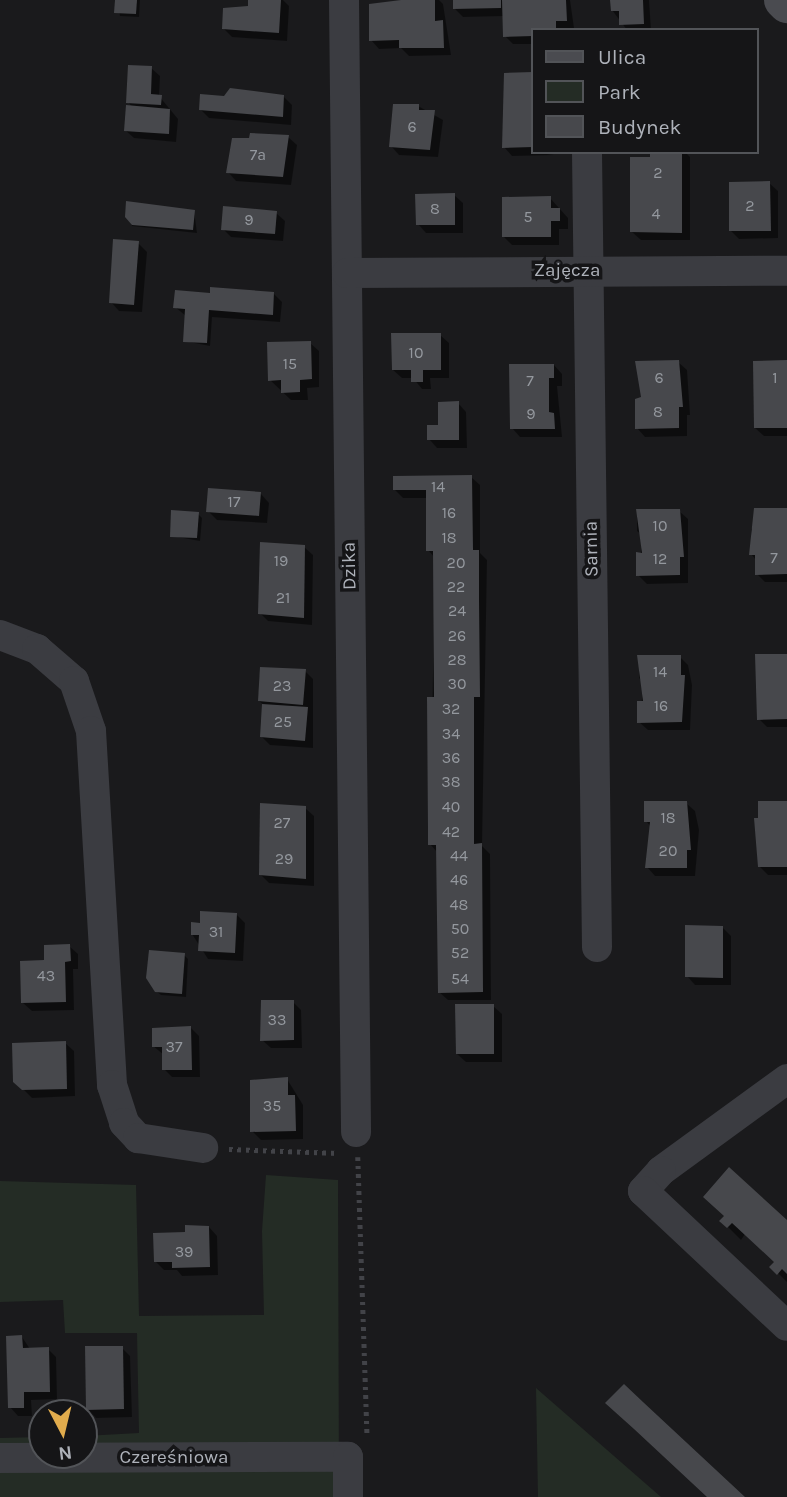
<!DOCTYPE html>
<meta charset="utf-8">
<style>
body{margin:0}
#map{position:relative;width:787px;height:1497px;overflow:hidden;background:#1a1a1c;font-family:Karla,sans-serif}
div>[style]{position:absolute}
.green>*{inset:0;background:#242c25}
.shadow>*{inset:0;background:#0007}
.building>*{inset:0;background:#47484c}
.path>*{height:4.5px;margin-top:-2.25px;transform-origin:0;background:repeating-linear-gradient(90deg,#424348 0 3.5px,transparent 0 8.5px)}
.street>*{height:30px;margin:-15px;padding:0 15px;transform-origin:15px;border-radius:15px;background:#3b3c41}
.secondary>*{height:38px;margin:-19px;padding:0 19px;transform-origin:19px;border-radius:19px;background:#4a4b50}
span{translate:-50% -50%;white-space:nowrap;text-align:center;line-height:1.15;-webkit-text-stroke:7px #151517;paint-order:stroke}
.number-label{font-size:16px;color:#94989e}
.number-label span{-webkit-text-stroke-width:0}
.street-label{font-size:19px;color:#aeb2ba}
.legend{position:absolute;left:531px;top:28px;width:228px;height:126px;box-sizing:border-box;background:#151517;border:2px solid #525458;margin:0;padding:9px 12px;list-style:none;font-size:21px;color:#aeb2ba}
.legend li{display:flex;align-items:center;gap:14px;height:35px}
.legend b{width:35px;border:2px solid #525458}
.north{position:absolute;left:28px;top:1399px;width:70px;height:70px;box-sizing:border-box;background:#151517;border:2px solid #525458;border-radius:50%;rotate:173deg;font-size:19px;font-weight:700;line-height:28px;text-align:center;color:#aeb2ba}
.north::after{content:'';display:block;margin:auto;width:24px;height:32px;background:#e1ac4d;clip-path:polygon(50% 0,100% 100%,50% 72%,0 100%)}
</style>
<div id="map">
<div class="green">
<i style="clip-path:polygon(266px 1175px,338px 1180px,339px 1497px,0 1497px,0 1438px,42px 1437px,42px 1455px,84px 1455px,84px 1436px,139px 1433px,137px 1333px,65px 1333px,63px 1300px,0 1302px,0 1181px,136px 1185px,139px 1316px,264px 1315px,262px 1231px)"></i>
<i style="clip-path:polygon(536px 1388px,661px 1497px,538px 1497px)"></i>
</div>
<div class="shadow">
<i style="clip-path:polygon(117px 0,140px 0,139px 17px,120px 16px)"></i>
<i style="clip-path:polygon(250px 0,283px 0,289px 6px,287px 41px,232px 37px,224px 29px,249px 8px)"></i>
<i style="clip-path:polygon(402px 0,439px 0,443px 4px,451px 55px,409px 56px,401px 48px,379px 49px,371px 40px)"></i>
<i style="clip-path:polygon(455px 0,570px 0,574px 28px,533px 30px,533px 44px,513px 44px,505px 36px,504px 16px,463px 17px,455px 9px)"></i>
<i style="clip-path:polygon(620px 0,649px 0,651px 30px,627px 30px,612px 10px)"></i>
<i style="clip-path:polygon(151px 68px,160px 76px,159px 96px,178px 119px,176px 142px,134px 138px,125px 130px,133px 108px,128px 102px)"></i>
<i style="clip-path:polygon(533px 74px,533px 152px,554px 155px,512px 156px,504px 147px,505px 75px)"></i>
<i style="clip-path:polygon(284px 97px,292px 105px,291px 125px,209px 118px,201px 110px)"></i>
<i style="clip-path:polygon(418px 106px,443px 120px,438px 157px,399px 155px,391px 146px)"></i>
<i style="clip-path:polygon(288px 137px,297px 145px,291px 185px,236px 181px,228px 172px)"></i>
<i style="clip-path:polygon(652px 152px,685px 152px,690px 157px,690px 240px,641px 240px,632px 232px)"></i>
<i style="clip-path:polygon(769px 183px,778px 191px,778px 238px,739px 239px,731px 231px)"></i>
<i style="clip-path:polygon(454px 195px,463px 203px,463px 233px,426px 233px,418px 224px)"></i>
<i style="clip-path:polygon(550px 198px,568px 218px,568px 229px,559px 229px,559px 245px,512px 245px,504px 237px)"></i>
<i style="clip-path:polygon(128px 203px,194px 211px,197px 233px,132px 226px)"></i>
<i style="clip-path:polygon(276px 213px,285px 221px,283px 241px,231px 237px,223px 229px)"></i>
<i style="clip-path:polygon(138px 243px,147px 252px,142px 312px,119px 311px,111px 302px)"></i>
<i style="clip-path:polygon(274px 294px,282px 302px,280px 322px,212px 317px,210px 346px,184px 341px,186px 316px,175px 307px,212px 295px)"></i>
<i style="clip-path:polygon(440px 335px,449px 343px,449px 378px,430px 378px,431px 389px,422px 389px,413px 378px,402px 378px,393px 370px)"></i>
<i style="clip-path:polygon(310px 343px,319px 351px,319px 387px,307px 388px,308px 400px,291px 400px,270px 380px)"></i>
<i style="clip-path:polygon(678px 362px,687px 370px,690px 415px,687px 415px,687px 436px,645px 437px,637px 428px,643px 401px)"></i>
<i style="clip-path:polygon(787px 362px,787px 436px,764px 436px,755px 428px)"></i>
<i style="clip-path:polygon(554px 365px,562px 374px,562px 386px,557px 386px,562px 437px,520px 437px,512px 428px)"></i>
<i style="clip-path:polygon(458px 403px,466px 412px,467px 448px,437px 448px,429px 439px)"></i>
<i style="clip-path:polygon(471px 477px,480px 485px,480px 553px,487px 560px,482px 846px,490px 854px,491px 1000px,448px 1000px,439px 992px,437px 852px,430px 844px,435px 558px,428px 550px,427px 498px,403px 498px,395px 490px)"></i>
<i style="clip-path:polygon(261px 494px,269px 503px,267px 523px,217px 520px,208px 511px)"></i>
<i style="clip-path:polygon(787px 510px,787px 582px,765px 582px,757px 574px,756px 560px,751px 554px,751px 529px)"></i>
<i style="clip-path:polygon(637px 511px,679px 511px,688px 519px,688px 583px,647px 584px,638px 575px,643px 536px,637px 531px)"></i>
<i style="clip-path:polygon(198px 514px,202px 518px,200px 541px,172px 536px)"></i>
<i style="clip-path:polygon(304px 547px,313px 555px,312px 625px,268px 621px,260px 613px)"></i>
<i style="clip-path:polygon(787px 656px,787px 727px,767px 727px,759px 719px)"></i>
<i style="clip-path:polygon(639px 657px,680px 657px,688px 665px,692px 685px,690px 730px,648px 730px,639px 722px,644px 683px,639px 678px)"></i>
<i style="clip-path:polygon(305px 671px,313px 679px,313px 748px,270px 745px,261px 736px,264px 705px,259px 701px)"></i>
<i style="clip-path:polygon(686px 803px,695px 811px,699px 830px,695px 876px,655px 876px,647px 867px,651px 827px,646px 821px)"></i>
<i style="clip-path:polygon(787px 803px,787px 875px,768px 875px,760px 867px,756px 820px)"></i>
<i style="clip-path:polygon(305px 808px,314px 816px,314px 886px,269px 883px,261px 875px)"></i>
<i style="clip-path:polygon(237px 915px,245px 923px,243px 961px,208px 959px,192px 934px,202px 925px)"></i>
<i style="clip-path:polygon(722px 927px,731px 936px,731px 985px,695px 985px,687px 976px)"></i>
<i style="clip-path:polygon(69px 946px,78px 954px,78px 969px,73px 969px,74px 1010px,32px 1011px,23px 1003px,45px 961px)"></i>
<i style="clip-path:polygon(184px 955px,188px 959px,186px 997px,161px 995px,156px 991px)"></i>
<i style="clip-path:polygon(293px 1002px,301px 1010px,302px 1048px,271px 1048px,262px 1040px)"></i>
<i style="clip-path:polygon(493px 1006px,502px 1014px,502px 1062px,466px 1062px,457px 1054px)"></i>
<i style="clip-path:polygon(191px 1028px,199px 1036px,200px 1077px,172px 1077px,164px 1069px,164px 1055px,153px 1046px)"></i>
<i style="clip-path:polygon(65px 1043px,74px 1051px,75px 1096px,32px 1098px,15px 1081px)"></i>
<i style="clip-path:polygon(287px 1079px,303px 1105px,303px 1139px,261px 1140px,252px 1131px)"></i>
<i style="clip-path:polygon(722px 1221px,787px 1223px,787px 1282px,772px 1267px,776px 1263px,745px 1234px,741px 1240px)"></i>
<i style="clip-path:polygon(209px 1227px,217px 1236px,218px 1275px,182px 1276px,177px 1270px,164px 1270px,156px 1262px,187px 1234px)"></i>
<i style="clip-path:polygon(22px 1337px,30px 1349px,48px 1349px,56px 1357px,57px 1399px,31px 1400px,32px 1416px,18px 1416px,10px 1407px)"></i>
<i style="clip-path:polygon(122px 1348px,130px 1356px,132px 1417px,96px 1418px,88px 1409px)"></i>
</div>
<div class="building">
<i style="clip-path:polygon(115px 0,137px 0,136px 14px,114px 13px)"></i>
<i style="clip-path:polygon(248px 0,281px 0,279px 33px,222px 29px,223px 8px,248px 6px)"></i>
<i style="clip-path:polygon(401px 0,435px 0,435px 21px,443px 20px,444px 48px,399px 48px,399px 40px,369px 41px,369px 4px)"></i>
<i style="clip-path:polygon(453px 0,501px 0,501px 8px,453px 9px)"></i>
<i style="clip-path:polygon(502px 0,566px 0,567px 21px,556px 21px,556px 30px,533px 30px,533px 36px,503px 37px)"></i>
<i style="clip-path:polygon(610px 0,643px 0,644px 24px,619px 25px,619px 11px,611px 11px)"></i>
<i style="clip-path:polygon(128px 65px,152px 66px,151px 94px,162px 95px,161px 105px,126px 103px)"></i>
<i style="clip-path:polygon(533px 72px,533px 147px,502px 148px,504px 73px)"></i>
<i style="clip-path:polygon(230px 88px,284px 95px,283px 117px,199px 110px,200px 94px,224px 96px)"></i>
<i style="clip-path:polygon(393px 104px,419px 104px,419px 110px,435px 110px,430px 150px,389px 147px)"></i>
<i style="clip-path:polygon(126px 105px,170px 109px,169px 134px,124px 131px)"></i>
<i style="clip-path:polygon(250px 133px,289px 135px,283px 177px,226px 173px,232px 138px,249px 138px)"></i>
<i style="clip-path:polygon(650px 152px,682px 152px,682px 233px,630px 232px,630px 157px,650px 157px)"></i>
<i style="clip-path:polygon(770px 181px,771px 231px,729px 231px,729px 182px)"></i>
<i style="clip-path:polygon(455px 193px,455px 225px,416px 225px,415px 194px)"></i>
<i style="clip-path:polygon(551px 196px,551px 208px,560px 208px,560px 221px,551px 221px,551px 237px,502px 237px,502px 197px)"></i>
<i style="clip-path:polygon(126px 201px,195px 210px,193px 230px,132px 225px,125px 217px)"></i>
<i style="clip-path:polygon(223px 206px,277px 211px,275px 234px,221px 230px)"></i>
<i style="clip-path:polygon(113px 239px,139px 241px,134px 305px,109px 303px)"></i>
<i style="clip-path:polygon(210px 287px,274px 292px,273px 315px,209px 310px,207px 343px,183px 342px,185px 309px,173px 308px,175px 290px,210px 293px)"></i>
<i style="clip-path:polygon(391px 333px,441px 333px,441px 370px,423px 370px,423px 382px,411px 382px,411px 370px,392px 370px)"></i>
<i style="clip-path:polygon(311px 341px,312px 379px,300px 380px,300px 392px,281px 393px,281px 380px,268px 381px,267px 342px)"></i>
<i style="clip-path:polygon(679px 360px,683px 407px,679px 407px,679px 428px,635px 429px,635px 399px,641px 397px,635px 361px)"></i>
<i style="clip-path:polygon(787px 360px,787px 428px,754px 428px,753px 361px)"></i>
<i style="clip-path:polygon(509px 364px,554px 364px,554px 378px,549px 378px,549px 412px,554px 413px,555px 429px,510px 429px)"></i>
<i style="clip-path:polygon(459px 401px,459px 440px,427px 440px,427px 425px,438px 425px,438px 402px)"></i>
<i style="clip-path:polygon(472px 475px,473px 550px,479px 550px,479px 599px,480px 697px,474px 697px,474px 844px,482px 843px,483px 992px,438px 993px,436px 845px,428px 845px,428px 831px,427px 697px,434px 697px,433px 551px,426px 551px,426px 490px,393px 490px,393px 476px)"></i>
<i style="clip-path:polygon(208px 488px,261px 492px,259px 516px,206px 512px)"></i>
<i style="clip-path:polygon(754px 508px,787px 508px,787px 574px,755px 575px,755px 555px,749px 555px)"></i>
<i style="clip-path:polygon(636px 509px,680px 509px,684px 557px,680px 557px,680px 575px,636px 576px,636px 552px,642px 553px)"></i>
<i style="clip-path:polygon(171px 510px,199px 512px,197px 538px,170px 537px)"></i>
<i style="clip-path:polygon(260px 542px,305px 545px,304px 618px,258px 614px)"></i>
<i style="clip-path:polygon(755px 654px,787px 654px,787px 719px,757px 720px)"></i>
<i style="clip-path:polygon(637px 655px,681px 655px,681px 675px,685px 675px,682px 722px,637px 723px,637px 701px,643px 701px)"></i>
<i style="clip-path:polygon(260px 667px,306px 669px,303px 705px,258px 701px)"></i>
<i style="clip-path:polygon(262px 704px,308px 707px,305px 741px,260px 737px)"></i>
<i style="clip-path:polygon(644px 801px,687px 801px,691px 850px,687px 850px,687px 868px,645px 868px,650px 822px,644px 822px)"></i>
<i style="clip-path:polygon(758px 801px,787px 801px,787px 867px,758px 867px,754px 818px,758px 818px)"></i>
<i style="clip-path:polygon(260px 803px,306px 806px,306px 879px,259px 875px)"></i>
<i style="clip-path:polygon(200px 911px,237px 913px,235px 953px,198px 951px,199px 935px,191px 935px,191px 922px,200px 923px)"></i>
<i style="clip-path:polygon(685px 925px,723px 926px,723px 978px,685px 977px)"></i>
<i style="clip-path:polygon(70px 944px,71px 961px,65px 962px,66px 1002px,21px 1003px,20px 961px,44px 960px,44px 945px)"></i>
<i style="clip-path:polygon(149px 950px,185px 953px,182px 994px,155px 992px,146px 978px)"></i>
<i style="clip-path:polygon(261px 1000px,294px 1000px,294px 1040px,260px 1041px)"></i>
<i style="clip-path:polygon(455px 1004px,494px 1004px,494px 1054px,456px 1054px)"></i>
<i style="clip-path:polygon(191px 1026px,192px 1070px,162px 1070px,162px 1047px,152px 1047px,152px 1028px)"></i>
<i style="clip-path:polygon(66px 1041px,67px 1089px,22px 1090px,13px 1082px,12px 1043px)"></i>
<i style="clip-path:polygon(288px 1077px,288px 1095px,295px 1095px,296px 1131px,250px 1132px,250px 1080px)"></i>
<i style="clip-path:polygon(729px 1167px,787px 1220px,787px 1274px,782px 1269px,777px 1275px,769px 1267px,774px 1262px,732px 1223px,727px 1228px,719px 1221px,724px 1216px,703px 1197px)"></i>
<i style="clip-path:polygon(185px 1225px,209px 1226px,210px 1267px,172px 1268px,172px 1262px,154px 1262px,153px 1233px,185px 1232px)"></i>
<i style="clip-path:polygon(22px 1335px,23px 1348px,49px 1347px,50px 1392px,24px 1392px,24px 1408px,8px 1408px,6px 1336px)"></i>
<i style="clip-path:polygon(85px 1346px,123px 1346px,124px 1409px,86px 1410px)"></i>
<i style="clip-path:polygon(624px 1384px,643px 1402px,745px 1497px,707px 1497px,634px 1429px,605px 1403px)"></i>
</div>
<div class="path">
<i style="left:229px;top:1149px;width:110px;rotate:2.1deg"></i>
<i style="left:358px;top:1157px;width:278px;rotate:88.1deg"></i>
</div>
<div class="street">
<i style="left:344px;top:0;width:1132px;rotate:89.39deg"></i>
<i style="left:587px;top:152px;width:795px;rotate:89.28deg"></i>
<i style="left:347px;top:273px;width:440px;rotate:-0.3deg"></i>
<i style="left:0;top:635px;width:40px;rotate:21deg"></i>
<i style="left:37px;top:649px;width:49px;rotate:40.9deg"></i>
<i style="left:74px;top:681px;width:53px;rotate:71.2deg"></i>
<i style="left:91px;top:731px;width:355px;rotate:86.6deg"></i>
<i style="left:112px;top:1085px;width:40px;rotate:72deg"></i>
<i style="left:124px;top:1123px;width:21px;rotate:47deg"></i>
<i style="left:138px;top:1138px;width:66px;rotate:8.7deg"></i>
<i style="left:787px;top:1079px;width:156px;rotate:143.9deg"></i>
<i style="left:661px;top:1171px;width:27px;rotate:132deg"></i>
<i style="left:643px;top:1191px;width:197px;rotate:43.2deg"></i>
<i style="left:0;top:1458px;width:348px;rotate:-0.2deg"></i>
<i style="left:348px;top:1457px;width:40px;rotate:90deg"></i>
</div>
<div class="secondary">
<i style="left:783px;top:0;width:6px;rotate:45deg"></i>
</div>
<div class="number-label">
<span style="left:412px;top:127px">6</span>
<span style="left:258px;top:155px">7a</span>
<span style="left:658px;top:173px">2</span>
<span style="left:750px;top:206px">2</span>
<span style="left:435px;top:209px">8</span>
<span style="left:656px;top:214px">4</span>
<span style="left:528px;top:217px">5</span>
<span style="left:249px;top:220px">9</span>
<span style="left:416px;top:353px">10</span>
<span style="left:290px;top:364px">15</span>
<span style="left:659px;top:378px">6</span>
<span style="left:775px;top:378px">1</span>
<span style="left:530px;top:381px">7</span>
<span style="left:658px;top:412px">8</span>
<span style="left:531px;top:414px">9</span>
<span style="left:438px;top:487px">14</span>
<span style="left:234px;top:502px">17</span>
<span style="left:449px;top:513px">16</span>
<span style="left:660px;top:526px">10</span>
<span style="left:449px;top:538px">18</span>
<span style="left:774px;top:558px">7</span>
<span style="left:660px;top:559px">12</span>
<span style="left:281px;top:561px">19</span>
<span style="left:456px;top:563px">20</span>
<span style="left:456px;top:587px">22</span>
<span style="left:283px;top:598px">21</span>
<span style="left:457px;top:611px">24</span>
<span style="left:457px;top:636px">26</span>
<span style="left:457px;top:660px">28</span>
<span style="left:660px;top:672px">14</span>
<span style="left:457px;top:684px">30</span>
<span style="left:282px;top:686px">23</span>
<span style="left:661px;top:706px">16</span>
<span style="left:451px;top:709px">32</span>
<span style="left:283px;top:722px">25</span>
<span style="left:451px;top:734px">34</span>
<span style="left:451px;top:758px">36</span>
<span style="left:451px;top:782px">38</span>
<span style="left:451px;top:807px">40</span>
<span style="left:668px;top:818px">18</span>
<span style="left:282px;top:823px">27</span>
<span style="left:451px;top:832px">42</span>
<span style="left:668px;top:851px">20</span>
<span style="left:459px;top:856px">44</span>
<span style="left:284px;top:859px">29</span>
<span style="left:459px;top:880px">46</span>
<span style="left:459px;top:905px">48</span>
<span style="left:460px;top:929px">50</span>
<span style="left:216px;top:932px">31</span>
<span style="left:460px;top:953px">52</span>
<span style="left:46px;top:976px">43</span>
<span style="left:460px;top:979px">54</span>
<span style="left:277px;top:1020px">33</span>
<span style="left:174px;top:1047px">37</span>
<span style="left:272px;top:1106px">35</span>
<span style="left:184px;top:1252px">39</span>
</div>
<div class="street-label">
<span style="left:567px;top:271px">Zajęcza</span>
<span style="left:592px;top:549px;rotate:-91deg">Sarnia</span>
<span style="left:350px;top:566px;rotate:-91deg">Dzika</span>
<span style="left:174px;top:1458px">Czereśniowa</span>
</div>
<ul class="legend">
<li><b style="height:9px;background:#4a4b50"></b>Ulica</li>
<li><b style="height:19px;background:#242c25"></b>Park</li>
<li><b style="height:19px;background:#47484c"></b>Budynek</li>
</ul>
<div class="north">N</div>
</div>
